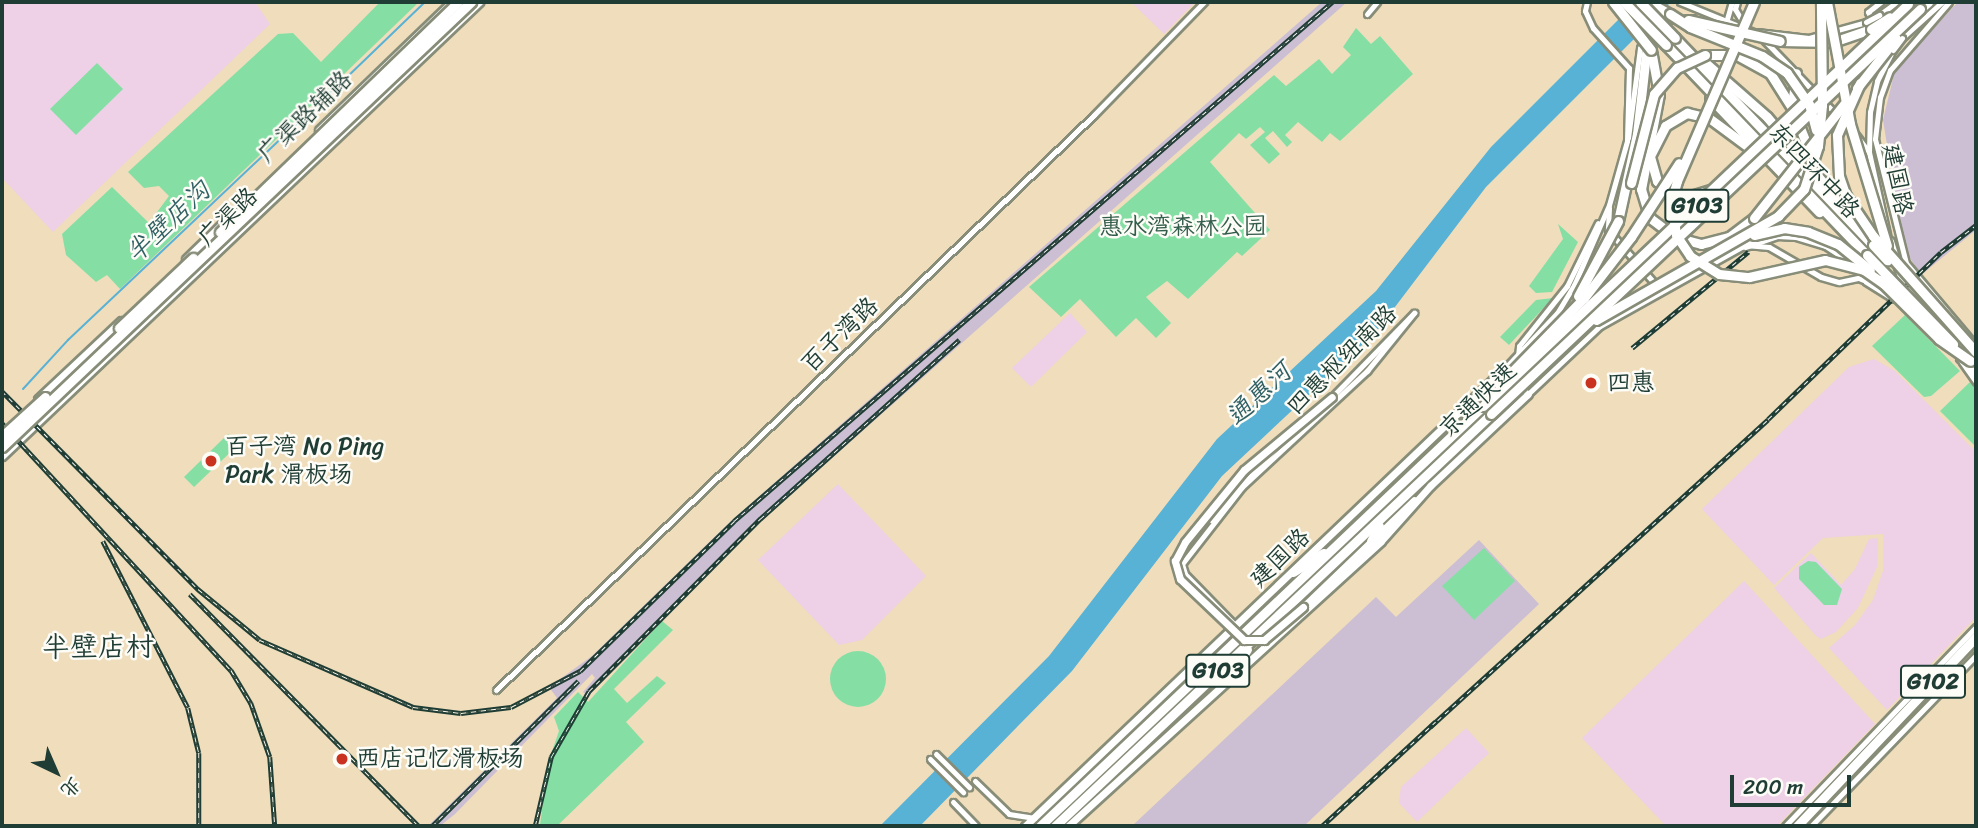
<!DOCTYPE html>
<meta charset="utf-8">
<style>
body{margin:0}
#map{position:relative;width:1978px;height:828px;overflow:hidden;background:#efddbb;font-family:Sriracha,"LXGW WenKai TC",sans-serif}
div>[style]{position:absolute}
.built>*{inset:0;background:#eed0e7}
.industrial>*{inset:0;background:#ccbed3}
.green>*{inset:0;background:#85dfa5}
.round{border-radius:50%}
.water>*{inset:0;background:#58b2d5}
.stream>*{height:2px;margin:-1px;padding:0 1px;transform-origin:1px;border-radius:1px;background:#58b2d5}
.roads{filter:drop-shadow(2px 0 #878d78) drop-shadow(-2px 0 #878d78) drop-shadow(0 2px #878d78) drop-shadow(0 -2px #878d78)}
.minor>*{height:5px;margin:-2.5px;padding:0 2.5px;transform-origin:2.5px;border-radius:2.5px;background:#fff}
.major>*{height:7px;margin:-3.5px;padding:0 3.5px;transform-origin:3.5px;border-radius:3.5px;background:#fff}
.highway>*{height:9px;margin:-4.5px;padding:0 4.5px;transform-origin:4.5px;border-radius:4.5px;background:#fff}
.rail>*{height:4.5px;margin-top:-2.25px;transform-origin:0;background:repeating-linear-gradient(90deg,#fdfcf7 0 5px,#1f3d34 0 10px);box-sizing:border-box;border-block:2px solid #1f3d34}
.bridges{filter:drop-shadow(2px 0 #878d78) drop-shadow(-2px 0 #878d78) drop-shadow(0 2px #878d78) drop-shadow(0 -2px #878d78)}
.minor-bridge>*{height:5px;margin:-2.5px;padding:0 2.5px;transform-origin:2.5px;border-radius:2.5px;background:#fff}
.major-bridge>*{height:7px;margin:-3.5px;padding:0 3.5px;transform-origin:3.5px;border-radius:3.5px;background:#fff}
.highway-bridge>*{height:9px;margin:-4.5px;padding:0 4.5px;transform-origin:4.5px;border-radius:4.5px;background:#fff}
.dots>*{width:19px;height:19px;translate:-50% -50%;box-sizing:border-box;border:4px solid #fdfcf7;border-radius:50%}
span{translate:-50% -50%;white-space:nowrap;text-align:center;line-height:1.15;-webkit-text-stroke:5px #fdfcf7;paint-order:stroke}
.shield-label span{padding:2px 5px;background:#fdfcf7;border:2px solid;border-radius:5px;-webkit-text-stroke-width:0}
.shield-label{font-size:23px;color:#1f3d34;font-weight:700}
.street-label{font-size:24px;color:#1f3d34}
.park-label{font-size:24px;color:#335d4b}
.poi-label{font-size:24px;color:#1f3d34}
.left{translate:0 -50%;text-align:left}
.water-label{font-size:26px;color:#306064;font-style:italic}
.quarter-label{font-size:28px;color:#1f3d34}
.frame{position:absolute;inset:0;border:4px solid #1f3d34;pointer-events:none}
.north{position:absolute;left:21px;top:737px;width:70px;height:70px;-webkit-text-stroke:5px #fdfcf7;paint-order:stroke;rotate:136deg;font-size:19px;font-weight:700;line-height:28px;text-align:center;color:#1f3d34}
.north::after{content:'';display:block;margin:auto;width:24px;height:32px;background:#1f3d34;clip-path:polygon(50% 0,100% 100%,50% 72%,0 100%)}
.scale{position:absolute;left:1730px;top:775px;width:121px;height:32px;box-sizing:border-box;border:4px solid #1f3d34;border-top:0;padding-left:9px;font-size:21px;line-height:24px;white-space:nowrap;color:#1f3d34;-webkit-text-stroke:5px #fdfcf7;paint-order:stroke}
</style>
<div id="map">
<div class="built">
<i style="clip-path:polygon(2px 2px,255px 2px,270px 24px,53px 232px,2px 178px)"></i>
<i style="clip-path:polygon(1131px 2px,1195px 2px,1164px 34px)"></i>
<i style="clip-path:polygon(1070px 313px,1087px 332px,1031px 387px,1012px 368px)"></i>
<i style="clip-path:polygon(1874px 359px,1895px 371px,1976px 452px,1976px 617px,1887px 710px,1829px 648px,1855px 625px,1873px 600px,1883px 571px,1883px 534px,1823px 538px,1774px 585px,1702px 509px,1849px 367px)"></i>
<i style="clip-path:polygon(838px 484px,926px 576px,862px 640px,839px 645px,758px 560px)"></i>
<i style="clip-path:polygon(1878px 538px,1877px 567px,1858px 608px,1836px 632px,1821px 639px,1816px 636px,1774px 588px,1811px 553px,1841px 585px,1855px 569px,1869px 539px)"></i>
<i style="clip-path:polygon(1744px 581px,1875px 724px,1777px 826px,1666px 826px,1582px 738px)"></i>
<i style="clip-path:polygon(1466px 728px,1489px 753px,1417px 822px,1399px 803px,1401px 787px)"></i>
</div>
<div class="industrial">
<i style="clip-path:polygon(1322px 2px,1347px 2px,762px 520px,588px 696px,583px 692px,595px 678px,592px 674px,455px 814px,440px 826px,428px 826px,557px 698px,549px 687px,592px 656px,731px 521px)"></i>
<i style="clip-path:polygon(1958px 2px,1976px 2px,1976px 230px,1921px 275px,1904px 249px,1883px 120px,1895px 70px)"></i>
<i style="clip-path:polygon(1479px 540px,1539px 604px,1304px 826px,1132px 826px,1376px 597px,1396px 617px)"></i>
</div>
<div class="green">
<i style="clip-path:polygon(380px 2px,419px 2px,120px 289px,107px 275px,96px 282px,66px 255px,62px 234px,112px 187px,149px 223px,169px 196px,159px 186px,144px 188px,128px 172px,278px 34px,293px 33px,321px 62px)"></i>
<i style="clip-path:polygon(1356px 28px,1371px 44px,1380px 36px,1413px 74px,1340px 141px,1330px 133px,1322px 142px,1298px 122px,1285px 135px,1292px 142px,1287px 147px,1273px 131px,1265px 138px,1280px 154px,1269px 164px,1250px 145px,1265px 132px,1260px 127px,1246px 139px,1239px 133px,1210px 162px,1270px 230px,1242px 256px,1237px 252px,1188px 299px,1167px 281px,1146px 297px,1171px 323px,1156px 338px,1136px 318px,1116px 337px,1080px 299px,1061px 317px,1029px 287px,1274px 75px,1286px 86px,1319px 59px,1332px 74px,1351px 55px,1343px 47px)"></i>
<i style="clip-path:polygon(97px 63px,123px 89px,76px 135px,50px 109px)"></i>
<i style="clip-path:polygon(1558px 224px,1578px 242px,1552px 292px,1536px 293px,1529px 286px,1563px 239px)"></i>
<i style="clip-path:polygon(1553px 298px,1509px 345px,1500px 337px,1536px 300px)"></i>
<i style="clip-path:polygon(1905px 315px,1960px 371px,1931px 396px,1924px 397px,1872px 346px)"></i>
<i style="clip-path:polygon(1970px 382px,1976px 388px,1976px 447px,1940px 411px)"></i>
<i style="clip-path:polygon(228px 434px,238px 445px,194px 487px,184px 477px)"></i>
<i style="clip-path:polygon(1484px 548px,1515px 581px,1474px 620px,1442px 586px)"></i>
<i style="clip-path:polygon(1808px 561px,1816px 562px,1842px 589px,1837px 605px,1824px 605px,1799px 579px,1799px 567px)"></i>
<i style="clip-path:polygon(662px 621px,673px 630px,614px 689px,627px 703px,657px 676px,666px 683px,626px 722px,644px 742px,557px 826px,540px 825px,548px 763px,559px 731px,554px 717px,578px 692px,588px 702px)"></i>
<i class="round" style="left:830px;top:651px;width:56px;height:56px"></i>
</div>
<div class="water">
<i style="clip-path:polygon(1636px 2px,1671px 2px,1486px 187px,1376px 332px,1222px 476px,1072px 671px,920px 826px,880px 826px,1049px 656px,1217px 439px,1376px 291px,1491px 147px)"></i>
</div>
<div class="stream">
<i style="left:345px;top:79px;width:111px;rotate:-43.9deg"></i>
<i style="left:23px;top:389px;width:67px;rotate:-47.4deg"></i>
<i style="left:68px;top:340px;width:374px;rotate:-43.4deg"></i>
</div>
<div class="roads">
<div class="minor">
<i style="left:1587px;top:2px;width:9px;rotate:103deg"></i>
<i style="left:1585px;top:11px;width:19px;rotate:65deg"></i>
<i style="left:1593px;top:28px;width:54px;rotate:48deg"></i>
<i style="left:1629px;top:68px;width:73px;rotate:91.6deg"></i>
<i style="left:1627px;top:141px;width:66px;rotate:105.7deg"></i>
<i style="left:1609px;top:205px;width:87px;rotate:113.6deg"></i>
<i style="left:1574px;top:285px;width:33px;rotate:121deg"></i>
<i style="left:1557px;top:313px;width:77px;rotate:133.4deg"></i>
<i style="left:1504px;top:369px;width:35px;rotate:46deg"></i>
<i style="left:1528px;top:394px;width:99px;rotate:-43.4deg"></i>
<i style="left:1600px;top:326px;width:166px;rotate:-29.2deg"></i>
<i style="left:1745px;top:245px;width:24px;rotate:5deg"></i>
<i style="left:1769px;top:247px;width:60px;rotate:30deg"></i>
<i style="left:1821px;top:277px;width:19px;rotate:16deg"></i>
<i style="left:1839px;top:282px;width:24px;rotate:-12deg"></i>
<i style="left:1680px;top:2px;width:82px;rotate:22.2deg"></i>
<i style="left:1737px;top:2px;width:7px;rotate:106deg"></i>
<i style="left:1735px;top:9px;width:17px;rotate:59deg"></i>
<i style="left:1949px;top:2px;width:90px;rotate:130.9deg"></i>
<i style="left:1890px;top:70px;width:29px;rotate:110deg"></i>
<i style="left:1880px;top:97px;width:42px;rotate:96.8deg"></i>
<i style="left:1875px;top:139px;width:128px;rotate:76deg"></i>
<i style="left:1906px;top:263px;width:109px;rotate:49.9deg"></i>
<i style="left:1367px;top:14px;width:16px;rotate:-50deg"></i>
<i style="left:1879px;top:15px;width:22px;rotate:-36deg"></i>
<i style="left:1727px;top:19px;width:18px;rotate:-74deg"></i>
<i style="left:1873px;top:23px;width:12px;rotate:-114deg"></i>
<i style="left:1868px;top:12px;width:16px;rotate:-38deg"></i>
<i style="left:1757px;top:32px;width:52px;rotate:6.6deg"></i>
<i style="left:1809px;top:38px;width:59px;rotate:-15.7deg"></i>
<i style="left:1902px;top:38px;width:54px;rotate:-42deg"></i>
<i style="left:1763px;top:39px;width:75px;rotate:46.1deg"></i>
<i style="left:1822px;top:100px;width:33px;rotate:45deg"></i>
<i style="left:1856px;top:135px;width:21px;rotate:53deg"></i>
<i style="left:1628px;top:138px;width:91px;rotate:-82.4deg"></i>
<i style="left:1640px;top:48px;width:38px;rotate:-47deg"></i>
<i style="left:1666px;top:20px;width:27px;rotate:-4deg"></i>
<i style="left:1609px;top:208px;width:22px;rotate:93deg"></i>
<i style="left:1608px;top:230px;width:73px;rotate:48.9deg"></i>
<i style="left:1889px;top:243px;width:93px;rotate:-102.4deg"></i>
<i style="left:1869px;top:152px;width:40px;rotate:-88.6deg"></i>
<i style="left:1870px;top:112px;width:32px;rotate:-77deg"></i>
<i style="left:1877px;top:81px;width:35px;rotate:-63deg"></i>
<i style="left:1866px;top:282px;width:32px;rotate:32deg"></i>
<i style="left:1518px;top:356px;width:10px;rotate:-84deg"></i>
<i style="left:1519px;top:346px;width:77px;rotate:-51.3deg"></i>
<i style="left:1567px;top:286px;width:70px;rotate:-63.8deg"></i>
<i style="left:1962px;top:362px;width:24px;rotate:55deg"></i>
<i style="left:1331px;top:398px;width:119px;rotate:-45.7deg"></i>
<i style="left:1211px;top:520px;width:94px;rotate:-48deg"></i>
<i style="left:1182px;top:564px;width:98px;rotate:-52.1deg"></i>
<i style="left:1242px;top:487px;width:171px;rotate:-42.9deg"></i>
<i style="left:1367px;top:371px;width:75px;rotate:-51deg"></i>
<i style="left:1182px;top:564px;width:10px;rotate:73deg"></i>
<i style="left:1185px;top:574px;width:73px;rotate:45.6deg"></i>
<i style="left:496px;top:690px;width:830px;rotate:-43.88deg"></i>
<i style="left:1094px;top:115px;width:158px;rotate:-45.8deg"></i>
<i style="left:936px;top:754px;width:47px;rotate:45deg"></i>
<i style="left:930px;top:759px;width:47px;rotate:45deg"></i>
<i style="left:975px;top:781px;width:47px;rotate:44.1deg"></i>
<i style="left:1009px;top:814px;width:26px;rotate:9deg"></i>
<i style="left:953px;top:802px;width:33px;rotate:46deg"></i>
<i style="left:1785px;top:826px;width:276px;rotate:-46.2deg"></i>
<i style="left:1811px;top:826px;width:238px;rotate:-46deg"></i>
</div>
<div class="major">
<i style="left:319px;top:130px;width:185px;rotate:-43.9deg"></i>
<i style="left:1890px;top:241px;width:38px;rotate:73deg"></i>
<i style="left:1901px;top:277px;width:110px;rotate:47.2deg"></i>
<i style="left:186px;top:259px;width:50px;rotate:-44.2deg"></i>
<i style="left:1861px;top:278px;width:23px;rotate:20deg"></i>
<i style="left:1960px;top:358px;width:22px;rotate:43deg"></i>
<i style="left:38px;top:399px;width:114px;rotate:-43.2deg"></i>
<i style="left:2px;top:456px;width:659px;rotate:-43.58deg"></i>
<i style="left:1303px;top:607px;width:154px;rotate:-43.9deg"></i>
<i style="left:1025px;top:826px;width:662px;rotate:-43.65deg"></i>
<i style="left:1068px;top:826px;width:423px;rotate:-42.3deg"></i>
<i style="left:1381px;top:541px;width:74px;rotate:-48.3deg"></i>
<i style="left:1430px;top:486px;width:134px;rotate:-43.2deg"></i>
</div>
<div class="highway">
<i style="left:1648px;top:2px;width:25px;rotate:29deg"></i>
<i style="left:1920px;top:9px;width:11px;rotate:-41deg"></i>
<i style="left:1675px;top:38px;width:286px;rotate:46.3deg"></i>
<i style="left:1780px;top:41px;width:53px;rotate:1.1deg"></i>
<i style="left:1833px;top:42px;width:40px;rotate:-18.9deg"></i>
<i style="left:1666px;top:45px;width:291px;rotate:46.3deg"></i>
<i style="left:1651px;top:50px;width:45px;rotate:79.7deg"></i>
<i style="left:1659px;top:94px;width:97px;rotate:100.7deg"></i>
<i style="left:1641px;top:189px;width:30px;rotate:73deg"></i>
<i style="left:1650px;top:218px;width:31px;rotate:37deg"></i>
<i style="left:1675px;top:237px;width:27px;rotate:15deg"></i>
<i style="left:1701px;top:244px;width:29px;rotate:-14deg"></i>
<i style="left:1729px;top:237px;width:31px;rotate:-37deg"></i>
<i style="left:1705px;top:55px;width:32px"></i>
<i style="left:1737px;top:55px;width:38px;rotate:29deg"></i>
<i style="left:1770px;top:73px;width:41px;rotate:57.8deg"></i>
<i style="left:1792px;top:108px;width:51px;rotate:68deg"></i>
<i style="left:1702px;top:60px;width:86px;rotate:41.2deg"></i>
<i style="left:1767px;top:117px;width:120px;rotate:49.4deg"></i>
<i style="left:1710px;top:98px;width:158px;rotate:46.3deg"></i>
<i style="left:1792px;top:106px;width:33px;rotate:-83deg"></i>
<i style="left:1710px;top:190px;width:28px;rotate:163deg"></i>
<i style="left:1683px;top:198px;width:31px;rotate:-147deg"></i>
<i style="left:1657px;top:181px;width:26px;rotate:-106deg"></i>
<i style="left:1650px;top:156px;width:34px;rotate:-63deg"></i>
<i style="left:1665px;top:126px;width:26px;rotate:-31deg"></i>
<i style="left:1687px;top:113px;width:23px;rotate:13deg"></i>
<i style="left:1709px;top:118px;width:47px;rotate:36.4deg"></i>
<i style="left:1618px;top:221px;width:89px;rotate:-77.7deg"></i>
<i style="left:1637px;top:134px;width:81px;rotate:-83.6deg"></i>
<i style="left:1745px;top:245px;width:34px;rotate:-19deg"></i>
<i style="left:1777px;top:234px;width:19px;rotate:3deg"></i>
<i style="left:1796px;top:235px;width:31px;rotate:17deg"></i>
<i style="left:1826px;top:244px;width:33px;rotate:33deg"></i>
<i style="left:1371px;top:541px;width:17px;rotate:-62deg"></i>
<i style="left:1293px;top:572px;width:36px;rotate:-32deg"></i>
<i style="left:1229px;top:677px;width:33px;rotate:-57deg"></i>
<i style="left:1040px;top:826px;width:610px;rotate:-43.47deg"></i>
<i style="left:1055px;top:826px;width:600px;rotate:-43.38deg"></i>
<i style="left:1797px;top:826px;width:260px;rotate:-46.6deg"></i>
</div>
</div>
<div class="rail">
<i style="left:1632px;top:348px;width:151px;rotate:-39.6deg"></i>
<i style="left:2px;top:391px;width:279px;rotate:45.3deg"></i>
<i style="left:198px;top:589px;width:80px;rotate:39.4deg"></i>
<i style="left:260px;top:640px;width:167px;rotate:23.6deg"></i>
<i style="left:413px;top:707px;width:48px;rotate:7.1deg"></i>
<i style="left:461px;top:713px;width:50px;rotate:-6.8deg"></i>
<i style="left:511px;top:707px;width:78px;rotate:-27.6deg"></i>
<i style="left:580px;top:671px;width:215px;rotate:-44.2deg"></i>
<i style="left:734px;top:521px;width:792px;rotate:-40.95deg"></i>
<i style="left:2px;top:423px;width:337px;rotate:47.2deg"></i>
<i style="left:231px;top:670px;width:39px;rotate:59deg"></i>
<i style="left:251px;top:703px;width:57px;rotate:70.6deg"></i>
<i style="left:270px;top:757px;width:69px;rotate:85.9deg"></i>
<i style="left:103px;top:541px;width:187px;rotate:63deg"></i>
<i style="left:188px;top:708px;width:46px;rotate:76.3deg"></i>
<i style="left:199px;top:753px;width:73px;rotate:90deg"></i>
<i style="left:190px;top:594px;width:326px;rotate:45.4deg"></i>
<i style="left:1430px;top:727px;width:457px;rotate:-42.3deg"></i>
<i style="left:1768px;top:419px;width:240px;rotate:-44deg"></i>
<i style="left:1941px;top:252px;width:44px;rotate:-37.6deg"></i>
<i style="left:432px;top:826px;width:206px;rotate:-44.8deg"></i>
<i style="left:535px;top:826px;width:71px;rotate:-76.9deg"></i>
<i style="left:551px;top:757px;width:76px;rotate:-60.1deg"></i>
<i style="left:589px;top:691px;width:243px;rotate:-45.2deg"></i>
<i style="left:760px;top:519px;width:268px;rotate:-42deg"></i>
<i style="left:1322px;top:826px;width:154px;rotate:-42.6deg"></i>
</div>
<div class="bridges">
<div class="minor-bridge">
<i style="left:1866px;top:22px;width:15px;rotate:-28deg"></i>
<i style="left:1893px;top:50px;width:15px;rotate:-53deg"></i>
</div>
<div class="major-bridge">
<i style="left:1303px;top:607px;width:51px;rotate:139.8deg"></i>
<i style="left:1264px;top:640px;width:20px;rotate:180deg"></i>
<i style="left:1244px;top:640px;width:88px;rotate:-136.4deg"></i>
<i style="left:1180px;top:579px;width:19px;rotate:-106deg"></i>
<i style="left:1175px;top:561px;width:21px;rotate:-62deg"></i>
<i style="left:1185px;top:542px;width:93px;rotate:-50.7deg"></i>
<i style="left:1244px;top:470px;width:114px;rotate:-39.7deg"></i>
</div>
<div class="highway-bridge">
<i style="left:1613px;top:2px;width:61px;rotate:51.6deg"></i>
<i style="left:1624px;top:2px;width:60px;rotate:45.7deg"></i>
<i style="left:1640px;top:2px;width:50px;rotate:45.8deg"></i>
<i style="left:1754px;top:2px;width:195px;rotate:113.3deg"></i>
<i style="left:1677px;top:181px;width:22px;rotate:106deg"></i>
<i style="left:1671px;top:202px;width:33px;rotate:81deg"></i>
<i style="left:1676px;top:235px;width:25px;rotate:56deg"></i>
<i style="left:1690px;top:256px;width:34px;rotate:32deg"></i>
<i style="left:1719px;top:274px;width:30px;rotate:6deg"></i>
<i style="left:1749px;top:277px;width:78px;rotate:-12.6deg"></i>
<i style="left:1825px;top:260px;width:40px;rotate:14.4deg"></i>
<i style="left:1864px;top:270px;width:24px;rotate:35deg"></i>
<i style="left:1827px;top:2px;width:124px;rotate:79.3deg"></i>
<i style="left:1850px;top:124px;width:127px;rotate:73.1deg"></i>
<i style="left:1670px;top:14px;width:24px;rotate:33deg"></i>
<i style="left:1690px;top:27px;width:78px;rotate:21.9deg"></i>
<i style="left:1762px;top:56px;width:30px;rotate:34deg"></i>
<i style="left:1787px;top:73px;width:38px;rotate:55deg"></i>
<i style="left:1809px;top:104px;width:27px;rotate:75deg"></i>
<i style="left:1688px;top:20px;width:94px;rotate:12.9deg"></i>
<i style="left:1871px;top:29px;width:22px;rotate:-32deg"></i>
<i style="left:1860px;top:83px;width:57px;rotate:113.9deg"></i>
<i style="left:1837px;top:135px;width:41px;rotate:87.2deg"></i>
<i style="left:1839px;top:176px;width:21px;rotate:71deg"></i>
<i style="left:1846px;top:196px;width:48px;rotate:56deg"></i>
<i style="left:1873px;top:236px;width:155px;rotate:48.4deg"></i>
<i style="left:1857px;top:88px;width:63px;rotate:-52deg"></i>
<i style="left:1631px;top:183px;width:92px;rotate:-75.5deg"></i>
<i style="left:1654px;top:94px;width:35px;rotate:-49deg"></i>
<i style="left:1677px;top:68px;width:31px;rotate:-25deg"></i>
<i style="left:1754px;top:218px;width:145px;rotate:-51.7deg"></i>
<i style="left:220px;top:232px;width:331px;rotate:-44deg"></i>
<i style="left:1754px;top:235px;width:31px;rotate:-13deg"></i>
<i style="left:1784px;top:228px;width:24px;rotate:9deg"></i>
<i style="left:1808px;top:232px;width:32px;rotate:22deg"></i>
<i style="left:1838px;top:244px;width:41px;rotate:39.1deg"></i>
<i style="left:1873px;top:245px;width:21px;rotate:47deg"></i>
<i style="left:1867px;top:255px;width:124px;rotate:46deg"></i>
<i style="left:1880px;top:280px;width:83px;rotate:45deg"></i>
<i style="left:1939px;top:339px;width:38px;rotate:35deg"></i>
<i style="left:1578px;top:296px;width:85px;rotate:-61.9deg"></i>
<i style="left:1596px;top:320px;width:210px;rotate:-29.7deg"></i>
<i style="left:1778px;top:216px;width:37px;rotate:-46deg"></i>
<i style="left:1804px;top:189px;width:45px;rotate:-72deg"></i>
<i style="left:1818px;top:146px;width:41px;rotate:-84.4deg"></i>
<i style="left:1822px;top:105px;width:103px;rotate:-90.6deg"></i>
<i style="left:119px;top:328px;width:102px;rotate:-43.4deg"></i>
<i style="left:1499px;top:385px;width:122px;rotate:-45.7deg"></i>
<i style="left:1584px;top:298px;width:77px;rotate:-52.4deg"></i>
<i style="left:1631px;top:237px;width:88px;rotate:-57deg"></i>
<i style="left:1483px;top:406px;width:585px;rotate:-43.41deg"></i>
<i style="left:1491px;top:414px;width:590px;rotate:-43.35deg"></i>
<i style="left:2px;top:436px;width:58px;rotate:-42.2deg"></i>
<i style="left:2px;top:447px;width:647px;rotate:-43.5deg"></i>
</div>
</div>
<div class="dots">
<i style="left:1591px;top:383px;background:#c8321e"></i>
<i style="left:211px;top:461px;background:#c8321e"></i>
<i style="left:342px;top:759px;background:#c8321e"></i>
</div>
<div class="shield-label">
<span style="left:1697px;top:206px">G103</span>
<span style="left:1218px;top:671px">G103</span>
<span style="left:1933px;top:682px">G102</span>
</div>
<div class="street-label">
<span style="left:305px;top:117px;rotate:-44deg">广渠路辅路</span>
<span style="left:1814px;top:171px;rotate:47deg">东四环中路</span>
<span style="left:1897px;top:179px;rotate:79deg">建国路</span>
<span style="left:228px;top:217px;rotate:-44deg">广渠路</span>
<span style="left:840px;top:335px;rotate:-44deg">百子湾路</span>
<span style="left:1342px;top:360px;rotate:-45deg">四惠枢纽南路</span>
<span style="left:1478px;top:400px;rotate:-44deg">京通快速</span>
<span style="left:1280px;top:558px;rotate:-44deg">建国路</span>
</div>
<div class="park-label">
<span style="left:1183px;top:227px">惠水湾森林公园</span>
</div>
<div class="poi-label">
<span class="left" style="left:1607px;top:383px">四惠</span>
<span class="left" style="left:225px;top:461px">百子湾 No Ping<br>Park 滑板场</span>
<span class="left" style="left:356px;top:759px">西店记忆滑板场</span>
</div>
<div class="water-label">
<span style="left:168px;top:222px;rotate:-43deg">半壁店沟</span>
<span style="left:1259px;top:394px;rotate:-43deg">通惠河</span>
</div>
<div class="quarter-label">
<span style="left:98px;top:647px">半壁店村</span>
</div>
<div class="frame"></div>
<div class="north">北</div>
<div class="scale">200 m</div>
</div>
